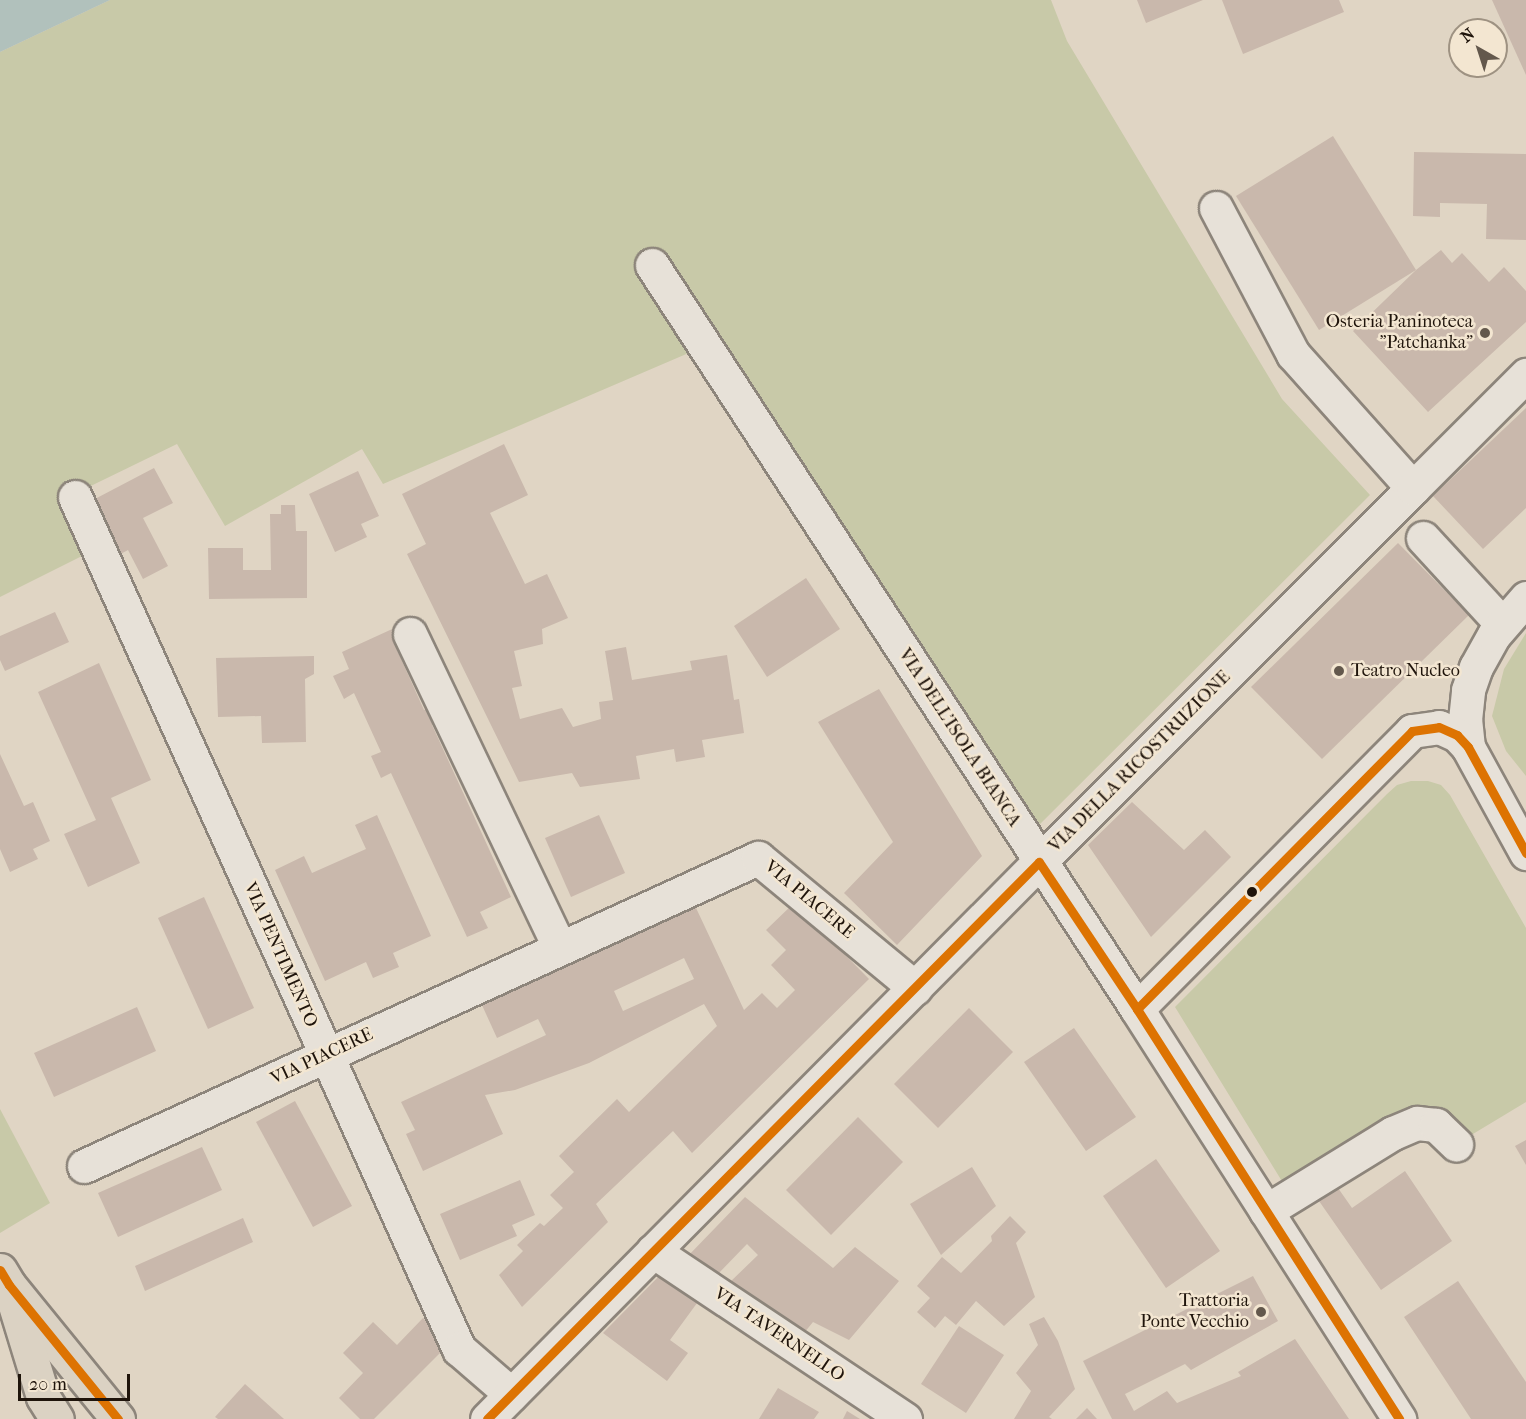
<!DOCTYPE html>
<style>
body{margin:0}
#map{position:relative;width:1526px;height:1419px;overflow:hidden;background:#e0d5c4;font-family:"IM FELL French Canon",serif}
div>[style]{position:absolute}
.green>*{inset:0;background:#c8c9a8}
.water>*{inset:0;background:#b1c1bc}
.building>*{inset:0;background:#c9b8ac}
.roads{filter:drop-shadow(2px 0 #8d857b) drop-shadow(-2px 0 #8d857b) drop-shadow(0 2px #8d857b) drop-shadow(0 -2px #8d857b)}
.pedestrian>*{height:33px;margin:-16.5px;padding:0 16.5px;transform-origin:16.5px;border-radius:16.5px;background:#e7e1d8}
.minor>*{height:33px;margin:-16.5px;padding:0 16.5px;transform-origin:16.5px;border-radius:16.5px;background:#e7e1d8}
.primary>*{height:33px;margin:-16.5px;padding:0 16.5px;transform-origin:16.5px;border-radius:16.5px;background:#dbd2c3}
.bus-1>*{height:9px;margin:-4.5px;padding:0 4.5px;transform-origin:4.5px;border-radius:4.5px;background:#dd7302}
.dots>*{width:16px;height:16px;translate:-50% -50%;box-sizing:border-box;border:3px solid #f3e6d1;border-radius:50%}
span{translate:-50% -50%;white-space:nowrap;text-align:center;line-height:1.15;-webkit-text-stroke:5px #f3e6d1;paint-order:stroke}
.poi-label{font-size:18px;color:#1f140b}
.right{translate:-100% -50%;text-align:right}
.left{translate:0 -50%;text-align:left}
.street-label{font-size:18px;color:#1f140b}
.north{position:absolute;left:1448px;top:18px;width:60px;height:60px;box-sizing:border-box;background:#f3e6d1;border:2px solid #9e9282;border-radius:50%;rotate:321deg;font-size:16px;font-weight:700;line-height:24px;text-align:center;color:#1f140b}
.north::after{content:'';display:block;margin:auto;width:21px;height:27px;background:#63584c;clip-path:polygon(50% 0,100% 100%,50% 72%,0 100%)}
.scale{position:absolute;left:18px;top:1374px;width:112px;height:27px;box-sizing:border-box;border:3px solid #1f140b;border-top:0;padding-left:8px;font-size:18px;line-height:21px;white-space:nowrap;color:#1f140b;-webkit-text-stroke:4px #f3e6d1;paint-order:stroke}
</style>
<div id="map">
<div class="green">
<i style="clip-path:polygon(110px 0,1051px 0,1067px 41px,1282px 399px,1370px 495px,1021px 843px,691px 352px,383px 484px,362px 449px,225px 526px,177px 444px,64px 499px,84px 555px,0 597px,0 52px)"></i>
<i style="clip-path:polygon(1526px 633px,1526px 776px,1506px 751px,1492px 716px,1504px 669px)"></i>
<i style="clip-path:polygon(1411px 781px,1428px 781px,1441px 785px,1450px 795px,1526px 928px,1526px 1102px,1463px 1140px,1444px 1120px,1288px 1191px,1175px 1007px,1387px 794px,1397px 785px)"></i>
<i style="clip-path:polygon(0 1109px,50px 1203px,0 1233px)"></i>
</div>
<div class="water">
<i style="clip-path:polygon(0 0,110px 0,0 52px)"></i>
</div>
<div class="building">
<i style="clip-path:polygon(1137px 0,1203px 0,1146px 23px)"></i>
<i style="clip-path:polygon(1222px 0,1339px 0,1344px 12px,1243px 54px)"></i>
<i style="clip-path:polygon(1492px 0,1526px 0,1526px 75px)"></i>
<i style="clip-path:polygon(1333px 136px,1416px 270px,1319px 330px,1236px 196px)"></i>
<i style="clip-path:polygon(1414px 152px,1526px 154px,1526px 240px,1486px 239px,1487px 204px,1440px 203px,1440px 217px,1413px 216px)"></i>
<i style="clip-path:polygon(1441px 250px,1452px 263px,1462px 253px,1489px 282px,1504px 267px,1526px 291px,1526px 322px,1428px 412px,1353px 331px,1416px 270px)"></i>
<i style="clip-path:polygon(1526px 408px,1526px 508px,1483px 549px,1433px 496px)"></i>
<i style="clip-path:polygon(504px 444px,528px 495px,490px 513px,525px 584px,547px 574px,568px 618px,542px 629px,543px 644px,514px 651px,522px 686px,512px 688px,520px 719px,562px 708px,573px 727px,601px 719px,599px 702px,613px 700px,605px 651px,626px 647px,632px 680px,692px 670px,690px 661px,727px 655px,734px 700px,739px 699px,744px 733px,702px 740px,705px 757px,676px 762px,674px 749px,636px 756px,640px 779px,580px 787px,572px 773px,519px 782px,407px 554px,426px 544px,402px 494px)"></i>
<i style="clip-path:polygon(154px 468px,173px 503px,143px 518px,168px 566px,143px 579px,128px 550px,115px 557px,93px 500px)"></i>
<i style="clip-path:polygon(358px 471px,379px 516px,361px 524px,367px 537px,335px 552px,309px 494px)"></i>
<i style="clip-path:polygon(281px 505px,295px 505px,296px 531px,307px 531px,307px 598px,209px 599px,208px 548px,243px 548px,243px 570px,271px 570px,270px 514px,281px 514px)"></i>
<i style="clip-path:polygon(1398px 543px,1469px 615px,1322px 759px,1251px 687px)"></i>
<i style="clip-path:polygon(806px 578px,840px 629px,767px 677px,734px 626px)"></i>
<i style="clip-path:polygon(55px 612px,69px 642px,5px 671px,0 660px,0 636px)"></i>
<i style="clip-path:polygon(401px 625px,406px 635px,393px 641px,424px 710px,442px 702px,449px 718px,432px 725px,511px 897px,480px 912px,488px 928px,467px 937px,391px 773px,381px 778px,371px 756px,381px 752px,354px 693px,344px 699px,333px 676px,349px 669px,342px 652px)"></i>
<i style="clip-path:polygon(314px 656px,314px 674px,305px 679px,306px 742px,262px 743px,261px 716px,218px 717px,216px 658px)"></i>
<i style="clip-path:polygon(99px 663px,151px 780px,111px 798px,140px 863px,88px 887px,64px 834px,96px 820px,38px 692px)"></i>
<i style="clip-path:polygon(879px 689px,982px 856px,897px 945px,844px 893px,893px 842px,818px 722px)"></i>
<i style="clip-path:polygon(0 754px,24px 806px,33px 802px,50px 841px,33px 849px,38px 859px,10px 872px,0 849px)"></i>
<i style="clip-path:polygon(1132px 802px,1184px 850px,1205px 830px,1231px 857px,1151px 937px,1088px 845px)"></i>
<i style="clip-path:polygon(377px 815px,431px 936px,393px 953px,399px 967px,373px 978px,366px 962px,325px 981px,275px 870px,304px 856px,312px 873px,366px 849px,355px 825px)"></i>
<i style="clip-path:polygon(599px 815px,625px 873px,571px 897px,545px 838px)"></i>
<i style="clip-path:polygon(evenodd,689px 893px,744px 1010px,762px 993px,777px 1008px,795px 990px,771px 965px,786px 950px,766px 930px,794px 903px,869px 979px,692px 1153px,673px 1131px,596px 1204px,608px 1222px,522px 1307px,499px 1275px,523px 1251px,517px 1245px,540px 1223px,544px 1226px,563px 1208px,550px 1195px,574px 1172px,559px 1156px,617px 1099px,629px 1112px,717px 1026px,704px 1004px,589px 1063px,515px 1090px,485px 1095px,503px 1134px,423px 1171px,406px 1134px,415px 1130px,401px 1102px,546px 1035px,538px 1019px,497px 1038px,476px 992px,689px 893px,684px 958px,694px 979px,623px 1011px,614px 991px,684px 958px)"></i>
<i style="clip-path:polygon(204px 897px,254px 1008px,208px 1029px,158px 918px)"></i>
<i style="clip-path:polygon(137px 1007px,156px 1051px,54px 1097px,34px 1053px)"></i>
<i style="clip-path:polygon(969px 1008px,1013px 1052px,938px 1128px,894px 1084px)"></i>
<i style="clip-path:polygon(1074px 1028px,1136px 1117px,1086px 1151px,1024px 1062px)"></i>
<i style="clip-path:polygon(295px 1101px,352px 1206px,313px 1227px,256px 1122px)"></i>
<i style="clip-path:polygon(858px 1117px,903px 1162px,831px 1235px,786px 1190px)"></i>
<i style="clip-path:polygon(1526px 1140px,1526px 1165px,1515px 1146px)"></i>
<i style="clip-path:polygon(202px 1147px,222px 1190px,118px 1237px,98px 1193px)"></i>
<i style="clip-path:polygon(1156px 1159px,1220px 1251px,1166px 1288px,1103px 1196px)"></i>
<i style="clip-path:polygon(972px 1167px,996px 1206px,941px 1255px,910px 1204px)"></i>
<i style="clip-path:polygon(1405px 1171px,1452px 1241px,1381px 1290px,1319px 1201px,1338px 1188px,1352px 1208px)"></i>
<i style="clip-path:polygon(520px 1180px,535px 1215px,512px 1225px,517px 1236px,460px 1260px,440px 1214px)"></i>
<i style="clip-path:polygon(745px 1197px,833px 1268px,855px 1247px,899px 1281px,849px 1340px,813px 1322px,804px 1333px,728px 1284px,758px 1255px,747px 1244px,716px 1276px,687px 1257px)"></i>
<i style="clip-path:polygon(1010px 1216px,1026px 1232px,1016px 1243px,1035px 1297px,1004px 1326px,976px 1301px,956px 1325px,945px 1316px,935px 1328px,917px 1312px,930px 1298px,917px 1286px,942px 1257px,961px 1273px,992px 1241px,991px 1236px)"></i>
<i style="clip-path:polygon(243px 1218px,253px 1242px,145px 1291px,135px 1266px)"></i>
<i style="clip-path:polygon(664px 1271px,700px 1299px,670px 1340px,688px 1353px,667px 1381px,603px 1333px)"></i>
<i style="clip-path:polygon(1253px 1276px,1278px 1321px,1191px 1370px,1185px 1364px,1125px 1394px,1134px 1411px,1167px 1391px,1177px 1403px,1241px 1376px,1238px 1372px,1295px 1339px,1349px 1419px,1112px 1419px,1083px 1361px)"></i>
<i style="clip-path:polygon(1458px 1281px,1526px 1382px,1526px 1419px,1471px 1419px,1404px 1317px)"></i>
<i style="clip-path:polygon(1044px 1317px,1058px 1341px,1075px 1389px,1049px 1417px,1052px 1419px,1014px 1419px,1031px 1391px,1016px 1373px,1038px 1345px,1029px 1324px)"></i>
<i style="clip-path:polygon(423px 1318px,449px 1344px,374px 1419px,360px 1419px,339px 1398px,363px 1373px,343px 1353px,373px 1322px,397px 1345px)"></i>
<i style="clip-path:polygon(959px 1326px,1004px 1355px,966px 1413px,921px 1384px)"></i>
<i style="clip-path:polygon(245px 1384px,284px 1419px,218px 1419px,215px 1417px)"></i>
<i style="clip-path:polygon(778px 1388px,819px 1412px,814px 1419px,759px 1419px)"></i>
<i style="clip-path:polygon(1087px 1408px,1097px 1419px,1076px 1419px)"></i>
<i style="clip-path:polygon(847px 1411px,860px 1419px,843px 1419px)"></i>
</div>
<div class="roads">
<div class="pedestrian">
<i style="left:1039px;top:862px;width:529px;rotate:-45deg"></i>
</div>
<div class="minor">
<i style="left:1216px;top:208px;width:165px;rotate:62.2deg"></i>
<i style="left:1293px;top:354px;width:180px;rotate:48.2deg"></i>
<i style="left:1413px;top:488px;width:160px;rotate:-45deg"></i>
<i style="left:652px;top:265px;width:888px;rotate:56.9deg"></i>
<i style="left:1137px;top:1009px;width:487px;rotate:57.4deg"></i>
<i style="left:75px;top:497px;width:935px;rotate:65.74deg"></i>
<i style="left:459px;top:1349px;width:69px;rotate:40.9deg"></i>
<i style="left:1423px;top:538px;width:117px;rotate:47.4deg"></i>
<i style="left:410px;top:634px;width:348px;rotate:64.5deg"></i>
<i style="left:1468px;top:747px;width:27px;rotate:-96deg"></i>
<i style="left:1465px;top:720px;width:30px;rotate:-84deg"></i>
<i style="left:1468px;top:690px;width:24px;rotate:-71deg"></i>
<i style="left:1476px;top:667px;width:37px;rotate:-61deg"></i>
<i style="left:1494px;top:635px;width:49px;rotate:-49.1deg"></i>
<i style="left:1137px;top:1009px;width:391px;rotate:-45.3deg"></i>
<i style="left:1412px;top:731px;width:27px;rotate:-8deg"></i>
<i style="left:1439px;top:727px;width:20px;rotate:24deg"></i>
<i style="left:1457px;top:735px;width:16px;rotate:47deg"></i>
<i style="left:1468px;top:747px;width:121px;rotate:61.3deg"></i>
<i style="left:84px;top:1166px;width:741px;rotate:-24.56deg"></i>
<i style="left:758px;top:858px;width:204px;rotate:39.6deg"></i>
<i style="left:1266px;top:1211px;width:149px;rotate:-31.6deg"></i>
<i style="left:1393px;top:1133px;width:26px;rotate:-23deg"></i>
<i style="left:1417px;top:1123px;width:19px;rotate:6deg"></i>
<i style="left:1436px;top:1125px;width:28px;rotate:44deg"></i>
<i style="left:653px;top:1251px;width:303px;rotate:33.7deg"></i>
<i style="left:487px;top:1419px;width:784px;rotate:-45.26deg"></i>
</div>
<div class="primary">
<i style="left:0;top:1270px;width:17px;rotate:59deg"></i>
<i style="left:9px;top:1285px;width:173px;rotate:50.9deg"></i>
<i style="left:14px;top:1302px;width:99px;rotate:73deg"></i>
<i style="left:43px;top:1397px;width:26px;rotate:58deg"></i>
</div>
</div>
<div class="bus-1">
<i style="left:1137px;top:1009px;width:391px;rotate:-45.3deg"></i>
<i style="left:1412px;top:731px;width:27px;rotate:-8deg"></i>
<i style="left:1439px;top:727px;width:20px;rotate:24deg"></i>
<i style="left:1457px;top:735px;width:16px;rotate:47deg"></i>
<i style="left:1468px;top:747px;width:121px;rotate:61.3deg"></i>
<i style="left:0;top:1270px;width:17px;rotate:59deg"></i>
<i style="left:9px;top:1285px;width:173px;rotate:50.9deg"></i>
<i style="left:487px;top:1419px;width:784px;rotate:-45.26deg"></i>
<i style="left:1039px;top:862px;width:177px;rotate:56.3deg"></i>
<i style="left:1137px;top:1009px;width:487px;rotate:57.4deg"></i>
</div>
<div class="dots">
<i style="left:1485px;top:333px;background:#63584c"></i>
<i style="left:1339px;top:671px;background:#63584c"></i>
<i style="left:1252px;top:892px;background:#1f140b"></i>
<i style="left:1261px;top:1312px;background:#63584c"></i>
</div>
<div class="poi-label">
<span class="right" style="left:1473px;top:333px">Osteria Paninoteca<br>"Patchanka"</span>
<span class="left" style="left:1351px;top:671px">Teatro Nucleo</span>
<span class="right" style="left:1249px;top:1312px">Trattoria<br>Ponte Vecchio</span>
</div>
<div class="street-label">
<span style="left:959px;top:738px;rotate:57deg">VIA DELL'ISOLA BIANCA</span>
<span style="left:1140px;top:762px;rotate:-45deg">VIA DELLA RICOSTRUZIONE</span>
<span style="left:809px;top:900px;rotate:40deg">VIA PIACERE</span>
<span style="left:280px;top:955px;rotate:66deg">VIA PENTIMENTO</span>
<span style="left:322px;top:1057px;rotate:-25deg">VIA PIACERE</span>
<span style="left:779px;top:1335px;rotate:34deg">VIA TAVERNELLO</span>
</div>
<div class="north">N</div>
<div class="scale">20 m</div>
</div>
